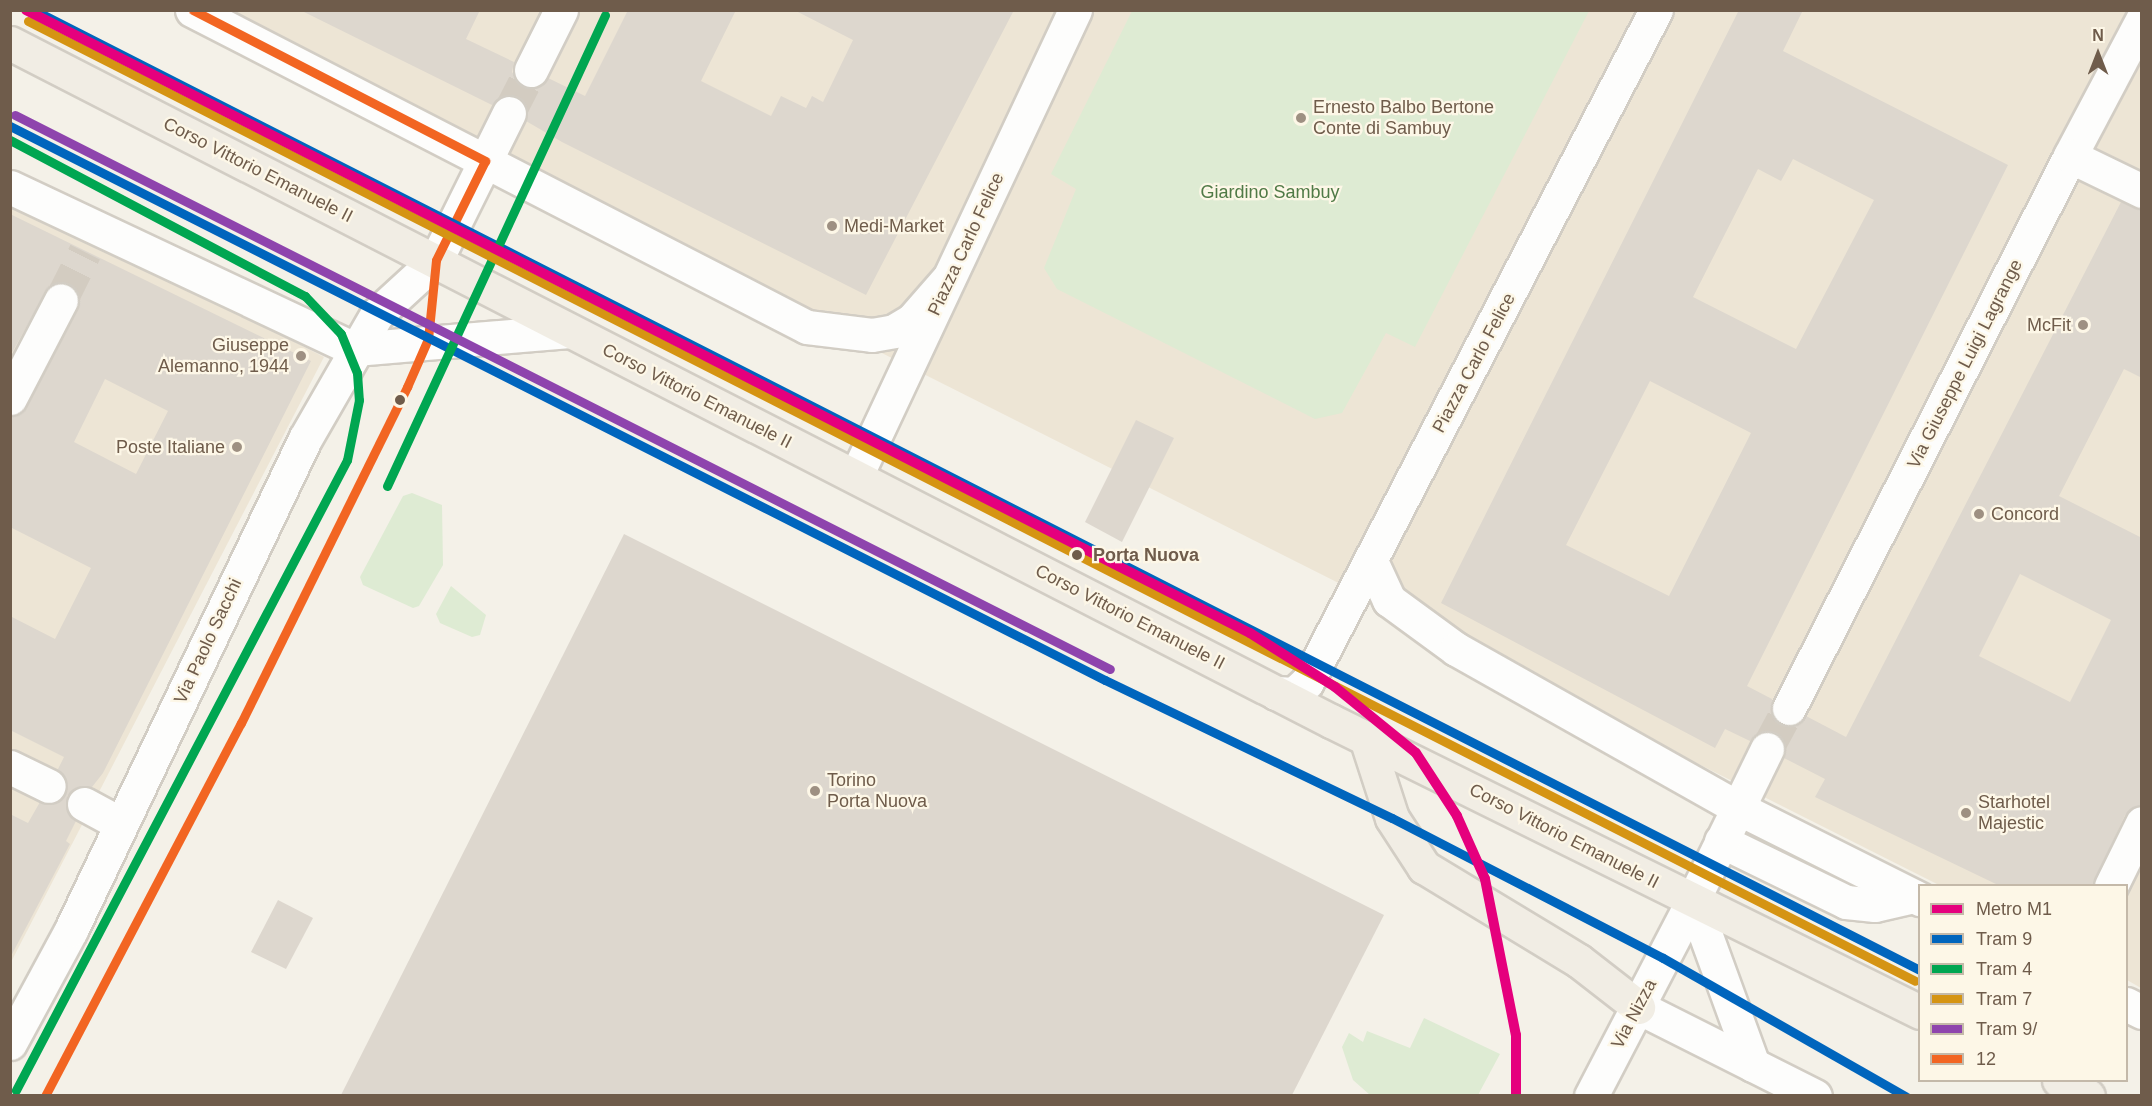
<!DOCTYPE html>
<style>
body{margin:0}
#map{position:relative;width:2152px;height:1106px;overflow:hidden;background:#f4f1e8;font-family:Helvetica,sans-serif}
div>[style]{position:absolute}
.residential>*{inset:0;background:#ede5d5}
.green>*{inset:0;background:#deebd3}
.building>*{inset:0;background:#ddd7ce}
.minor-tunnel>*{height:33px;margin-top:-16.5px;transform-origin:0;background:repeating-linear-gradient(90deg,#d3ccc1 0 33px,transparent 0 49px)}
.tertiary-tunnel>*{height:33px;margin-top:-16.5px;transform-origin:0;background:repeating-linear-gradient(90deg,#d3ccc1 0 33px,transparent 0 49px)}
.roads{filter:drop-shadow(2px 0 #d2cdc4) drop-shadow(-2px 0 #d2cdc4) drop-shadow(0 2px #d2cdc4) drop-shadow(0 -2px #d2cdc4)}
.pedestrian>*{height:33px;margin:-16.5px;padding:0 16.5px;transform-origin:16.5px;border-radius:16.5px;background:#fdfdfc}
.minor>*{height:33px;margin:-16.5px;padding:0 16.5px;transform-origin:16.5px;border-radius:16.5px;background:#fdfdfc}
.tertiary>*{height:33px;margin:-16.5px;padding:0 16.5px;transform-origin:16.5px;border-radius:16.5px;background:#fdfdfc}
.primary>*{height:33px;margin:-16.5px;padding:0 16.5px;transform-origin:16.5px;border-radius:16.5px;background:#f1ede4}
.bus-1>*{height:9px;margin:-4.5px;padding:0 4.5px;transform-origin:4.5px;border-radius:4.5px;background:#f26522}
.tram-1>*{height:9px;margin:-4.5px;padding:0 4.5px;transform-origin:4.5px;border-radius:4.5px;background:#0065bd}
.tram-2>*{height:9px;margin:-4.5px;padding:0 4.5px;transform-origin:4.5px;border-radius:4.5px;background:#00a651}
.tram-3>*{height:9px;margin:-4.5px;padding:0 4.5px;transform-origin:4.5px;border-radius:4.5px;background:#d59413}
.tram-4>*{height:9px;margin:-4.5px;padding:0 4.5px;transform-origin:4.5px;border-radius:4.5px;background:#8e44ad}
.metro-1>*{height:10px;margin:-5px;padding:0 5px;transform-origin:5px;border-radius:5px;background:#e5007d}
.dots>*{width:16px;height:16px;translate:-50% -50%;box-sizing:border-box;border:3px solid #fdf7e7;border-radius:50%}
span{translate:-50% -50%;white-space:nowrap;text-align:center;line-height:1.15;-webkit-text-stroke:4.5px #fdf7e7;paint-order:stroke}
.poi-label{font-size:18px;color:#6f5c4b}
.left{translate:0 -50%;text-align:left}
.right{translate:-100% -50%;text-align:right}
.street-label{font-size:18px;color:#6f5c4b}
.park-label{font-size:18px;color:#507a46}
.stop-label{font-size:18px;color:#6f5c4b;font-weight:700}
.frame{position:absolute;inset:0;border:12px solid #6f5c4b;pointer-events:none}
.legend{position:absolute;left:1918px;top:884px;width:210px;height:198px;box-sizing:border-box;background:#fdf7e7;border:2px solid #c4b9a9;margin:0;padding:8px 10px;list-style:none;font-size:18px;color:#6f5c4b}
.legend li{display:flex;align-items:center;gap:12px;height:30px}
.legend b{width:30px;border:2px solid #c4b9a9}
.north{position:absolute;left:2068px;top:24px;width:60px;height:60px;-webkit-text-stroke:4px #fdf7e7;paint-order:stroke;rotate:0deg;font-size:16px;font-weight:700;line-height:24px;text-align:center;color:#6f5c4b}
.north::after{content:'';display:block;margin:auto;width:21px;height:27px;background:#6f5c4b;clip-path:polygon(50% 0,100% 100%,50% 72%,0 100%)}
</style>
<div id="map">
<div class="residential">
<i style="clip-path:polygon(202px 11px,2141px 11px,2141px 988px,2127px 980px,2126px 886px,1939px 885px)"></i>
<i style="clip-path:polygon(11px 197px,324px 357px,11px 962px)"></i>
</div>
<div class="green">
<i style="clip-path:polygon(1427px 10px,1589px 11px,1415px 347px,1386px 333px,1342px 413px,1315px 419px,1057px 289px,1044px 268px,1076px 189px,1051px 174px,1132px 11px)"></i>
<i style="clip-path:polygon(412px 493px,442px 505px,443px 565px,419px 606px,413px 608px,363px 585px,360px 577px,403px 496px)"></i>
<i style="clip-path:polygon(451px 586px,486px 615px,480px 635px,472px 637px,440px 623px,436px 614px)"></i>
<i style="clip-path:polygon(1424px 1018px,1500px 1054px,1478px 1095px,1370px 1095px,1353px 1080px,1342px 1047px,1349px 1033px,1363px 1042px,1367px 1031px,1410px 1048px)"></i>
</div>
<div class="building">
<i style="clip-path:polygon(300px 10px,480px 10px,466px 39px,514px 62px,512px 72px,522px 86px,533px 89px,548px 78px,585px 96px,628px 10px,736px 10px,701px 81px,771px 116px,781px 96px,806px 108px,812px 96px,823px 102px,853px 40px,794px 10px,1014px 10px,866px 295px,562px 142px,526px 121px,528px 111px,518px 97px,507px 94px,492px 105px)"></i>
<i style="clip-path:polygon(evenodd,1739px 10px,1803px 10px,1783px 51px,2008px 165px,1747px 686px,1772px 699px,1773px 718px,1781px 725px,1799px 724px,1806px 716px,1846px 737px,2121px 202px,2142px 209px,2142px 378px,2124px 369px,2059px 496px,2142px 538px,2142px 804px,2125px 815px,2093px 885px,1998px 885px,1815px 797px,1825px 779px,1784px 758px,1786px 747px,1776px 732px,1765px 730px,1750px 741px,1725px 729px,1715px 748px,1441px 603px,1739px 10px,1793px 159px,1874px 200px,1796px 349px,1693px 297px,1758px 169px,1781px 181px,1793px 159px,1739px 10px,1650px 381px,1751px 433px,1669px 596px,1566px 545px,1650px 381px,1739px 10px,2020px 574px,2111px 620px,2070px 702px,1979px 656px,2020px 574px)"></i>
<i style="clip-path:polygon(evenodd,10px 214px,311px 361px,103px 773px,92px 787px,75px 788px,67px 796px,68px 813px,76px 821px,66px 841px,70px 844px,10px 958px,10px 814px,28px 823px,40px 802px,59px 802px,68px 785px,58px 769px,64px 757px,10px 730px,10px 616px,55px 639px,91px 568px,10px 527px,10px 417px,27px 407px,80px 300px,69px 283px,50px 285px,10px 356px,10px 214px,105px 379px,168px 411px,136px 474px,74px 442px,105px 379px)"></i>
<i style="clip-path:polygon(1136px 420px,1174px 438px,1122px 542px,1085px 522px)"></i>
<i style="clip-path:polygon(624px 534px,1384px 915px,1292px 1095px,341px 1095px)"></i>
<i style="clip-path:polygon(278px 900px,313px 918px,286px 969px,251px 952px)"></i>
</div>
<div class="minor-tunnel">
<i style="left:61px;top:300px;width:54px;rotate:-63.4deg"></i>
<i style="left:1767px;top:749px;width:47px;rotate:-61.8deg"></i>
</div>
<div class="tertiary-tunnel">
<i style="left:509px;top:113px;width:48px;rotate:-62.9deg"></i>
</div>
<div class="roads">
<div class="pedestrian">
<i style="left:2070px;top:156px;width:154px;rotate:-62.1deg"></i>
</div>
<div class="minor">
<i style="left:192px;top:10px;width:692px;rotate:27.27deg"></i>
<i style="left:807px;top:327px;width:65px;rotate:7deg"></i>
<i style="left:872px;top:335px;width:22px;rotate:-10deg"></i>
<i style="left:894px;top:331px;width:21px;rotate:-31deg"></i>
<i style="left:912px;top:320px;width:53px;rotate:-48.8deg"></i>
<i style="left:10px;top:187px;width:381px;rotate:25.2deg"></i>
<i style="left:355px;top:349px;width:215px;rotate:-4.8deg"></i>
<i style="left:10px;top:398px;width:110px;rotate:-62.5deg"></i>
<i style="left:856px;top:476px;width:515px;rotate:-64.83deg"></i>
<i style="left:1371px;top:561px;width:43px;rotate:65.2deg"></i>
<i style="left:1389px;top:600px;width:83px;rotate:36.2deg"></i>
<i style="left:1456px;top:649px;width:322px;rotate:29.4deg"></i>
<i style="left:1736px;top:807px;width:206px;rotate:26.6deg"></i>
<i style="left:1276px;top:693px;width:18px;rotate:3deg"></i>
<i style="left:1294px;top:694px;width:18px;rotate:-43deg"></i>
<i style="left:1307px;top:682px;width:757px;rotate:-62.56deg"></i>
<i style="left:1789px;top:708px;width:619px;rotate:-63.02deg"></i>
<i style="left:2070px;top:156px;width:80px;rotate:25.9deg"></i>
<i style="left:10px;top:767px;width:43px;rotate:26deg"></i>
<i style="left:84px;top:804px;width:42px;rotate:28.4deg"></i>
<i style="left:1721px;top:841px;width:139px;rotate:26deg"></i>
<i style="left:1846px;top:902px;width:29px;rotate:6deg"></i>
<i style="left:1875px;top:905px;width:39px;rotate:-13deg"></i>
<i style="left:2111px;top:886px;width:70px;rotate:-63.8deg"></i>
<i style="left:2126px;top:1004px;width:18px;rotate:27deg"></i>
<i style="left:1638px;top:1007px;width:198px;rotate:26.7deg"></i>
<i style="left:1753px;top:1065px;width:176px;rotate:-110deg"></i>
<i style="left:1693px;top:900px;width:168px;rotate:-63.9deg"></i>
</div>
<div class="tertiary">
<i style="left:531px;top:70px;width:67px;rotate:-63.4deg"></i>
<i style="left:10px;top:1043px;width:128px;rotate:-61.6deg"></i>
<i style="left:71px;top:930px;width:544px;rotate:-64.52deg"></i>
<i style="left:305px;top:439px;width:144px;rotate:-60.1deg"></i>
<i style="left:377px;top:314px;width:80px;rotate:-42.5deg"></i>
<i style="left:436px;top:260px;width:164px;rotate:-63.6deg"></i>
<i style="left:1591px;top:1096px;width:221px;rotate:-62.5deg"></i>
</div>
<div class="primary">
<i style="left:10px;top:43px;width:1485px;rotate:27.17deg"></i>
<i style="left:1331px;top:721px;width:657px;rotate:26.29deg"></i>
<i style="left:1366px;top:738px;width:84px;rotate:72deg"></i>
<i style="left:1392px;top:818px;width:59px;rotate:56.9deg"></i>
<i style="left:1424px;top:867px;width:181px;rotate:31.2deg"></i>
<i style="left:1579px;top:961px;width:75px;rotate:37.9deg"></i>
<i style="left:2059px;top:1080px;width:33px;rotate:29deg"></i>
</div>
</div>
<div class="bus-1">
<i style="left:193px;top:10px;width:329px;rotate:27.3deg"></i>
<i style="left:45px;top:1096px;width:421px;rotate:-62.3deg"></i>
<i style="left:241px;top:723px;width:375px;rotate:-63.7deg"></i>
<i style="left:407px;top:387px;width:52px;rotate:-66.4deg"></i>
<i style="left:428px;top:339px;width:79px;rotate:-84.2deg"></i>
<i style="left:436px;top:260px;width:110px;rotate:-63.7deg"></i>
</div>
<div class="tram-1">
<i style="left:34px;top:10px;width:2116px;rotate:26.98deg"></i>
<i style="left:10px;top:126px;width:1227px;rotate:26.84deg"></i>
<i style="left:1105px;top:680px;width:318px;rotate:25.7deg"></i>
<i style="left:1392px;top:818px;width:305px;rotate:27.3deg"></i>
<i style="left:1663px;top:958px;width:279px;rotate:29.7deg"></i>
</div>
<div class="tram-2">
<i style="left:10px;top:140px;width:334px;rotate:27.9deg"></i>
<i style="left:305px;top:296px;width:52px;rotate:46.5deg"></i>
<i style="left:341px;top:334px;width:42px;rotate:67.7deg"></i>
<i style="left:357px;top:373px;width:27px;rotate:86deg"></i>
<i style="left:359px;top:400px;width:61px;rotate:101.3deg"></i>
<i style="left:347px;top:460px;width:712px;rotate:117.72deg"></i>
<i style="left:387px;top:486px;width:519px;rotate:-65.16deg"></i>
</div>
<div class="tram-3">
<i style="left:28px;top:21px;width:2117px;rotate:26.96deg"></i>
</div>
<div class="tram-4">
<i style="left:15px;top:115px;width:1227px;rotate:26.84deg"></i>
</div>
<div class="metro-1">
<i style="left:26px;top:10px;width:1373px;rotate:26.98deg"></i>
<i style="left:1250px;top:633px;width:101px;rotate:32.4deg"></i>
<i style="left:1335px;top:687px;width:104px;rotate:39.2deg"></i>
<i style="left:1416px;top:753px;width:75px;rotate:56.9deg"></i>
<i style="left:1457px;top:816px;width:69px;rotate:66deg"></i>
<i style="left:1485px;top:879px;width:159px;rotate:78.8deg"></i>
<i style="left:1516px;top:1035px;width:61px;rotate:90deg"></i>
</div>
<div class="dots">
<i style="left:1301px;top:118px;background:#9e9082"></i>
<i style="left:832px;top:226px;background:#9e9082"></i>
<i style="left:2083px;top:325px;background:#9e9082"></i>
<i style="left:301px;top:356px;background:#9e9082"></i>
<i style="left:400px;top:400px;background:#6f5c4b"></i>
<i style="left:237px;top:447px;background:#9e9082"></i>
<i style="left:1979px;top:514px;background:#9e9082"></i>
<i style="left:1077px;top:555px;background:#6f5c4b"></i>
<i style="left:815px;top:791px;background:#9e9082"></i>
<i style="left:1966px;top:813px;background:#9e9082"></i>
</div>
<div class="poi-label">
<span class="left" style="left:1313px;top:118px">Ernesto Balbo Bertone<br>Conte di Sambuy</span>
<span class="left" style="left:844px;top:226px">Medi-Market</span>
<span class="right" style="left:2071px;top:325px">McFit</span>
<span class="right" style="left:289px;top:356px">Giuseppe<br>Alemanno, 1944</span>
<span class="right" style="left:225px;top:447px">Poste Italiane</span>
<span class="left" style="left:1991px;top:514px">Concord</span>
<span class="left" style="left:827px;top:791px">Torino<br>Porta Nuova</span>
<span class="left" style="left:1978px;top:813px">Starhotel<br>Majestic</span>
</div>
<div class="street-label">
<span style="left:258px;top:170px;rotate:27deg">Corso Vittorio Emanuele II</span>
<span style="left:966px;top:244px;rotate:-65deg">Piazza Carlo Felice</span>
<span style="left:1474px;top:363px;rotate:-62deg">Piazza Carlo Felice</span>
<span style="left:1965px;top:364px;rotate:-63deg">Via Giuseppe Luigi Lagrange</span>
<span style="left:697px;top:396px;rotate:27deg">Corso Vittorio Emanuele II</span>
<span style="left:1130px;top:617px;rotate:27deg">Corso Vittorio Emanuele II</span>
<span style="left:208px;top:641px;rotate:-65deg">Via Paolo Sacchi</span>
<span style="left:1564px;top:836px;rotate:27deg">Corso Vittorio Emanuele II</span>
<span style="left:1634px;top:1014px;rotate:-62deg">Via Nizza</span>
</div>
<div class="park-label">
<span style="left:1270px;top:192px">Giardino Sambuy</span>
</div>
<div class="stop-label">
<span class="left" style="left:1093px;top:555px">Porta Nuova</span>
</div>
<div class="frame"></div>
<ul class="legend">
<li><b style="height:8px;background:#e5007d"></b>Metro M1</li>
<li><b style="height:8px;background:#0065bd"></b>Tram 9</li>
<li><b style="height:8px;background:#00a651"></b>Tram 4</li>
<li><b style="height:8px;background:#d59413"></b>Tram 7</li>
<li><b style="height:8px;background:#8e44ad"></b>Tram 9/</li>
<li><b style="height:8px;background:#f26522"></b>12</li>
</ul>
<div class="north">N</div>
</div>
